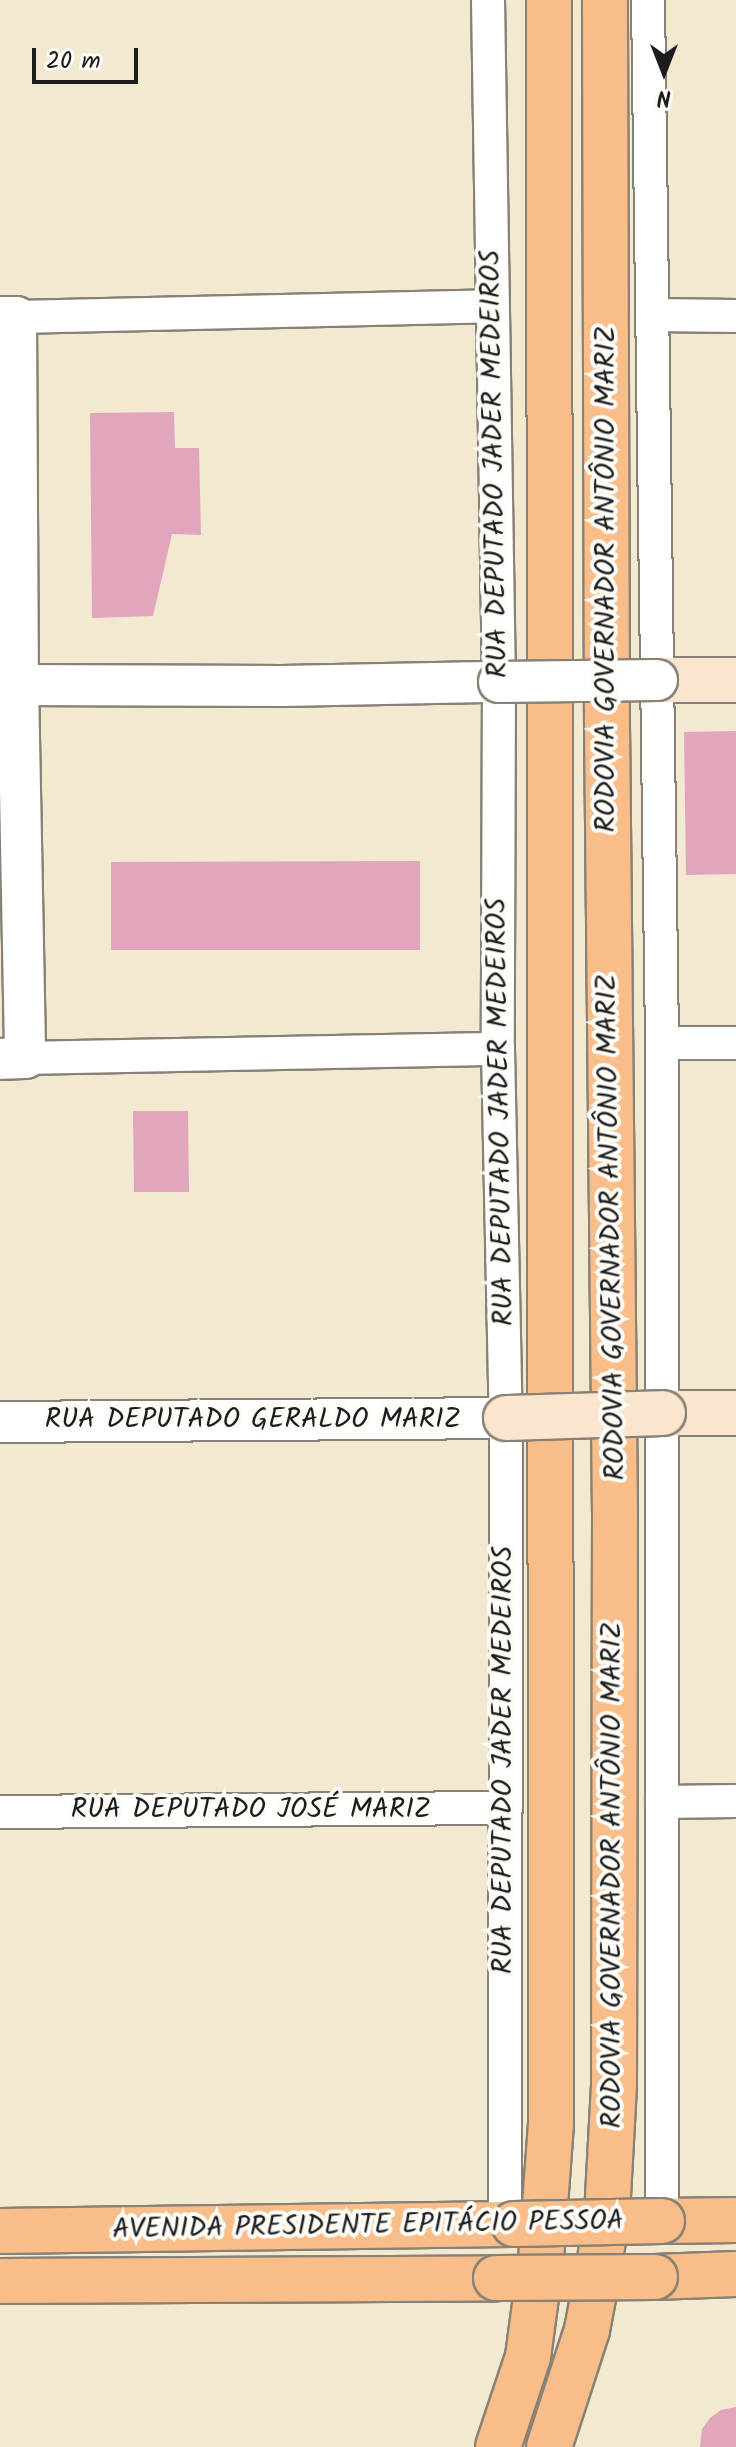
<!DOCTYPE html>
<meta charset="utf-8">
<style>
body{margin:0}
#map{position:relative;width:736px;height:2447px;overflow:hidden;background:#f3e8d0;font-family:Kalam,sans-serif}
div>[style]{position:absolute}
.building>*{inset:0;background:#e1a5be}
.roads{filter:drop-shadow(2px 0 #888276) drop-shadow(-2px 0 #888276) drop-shadow(0 2px #888276) drop-shadow(0 -2px #888276)}
.minor>*{height:32px;margin:-16px;padding:0 16px;transform-origin:16px;border-radius:16px;background:#fff}
.tertiary>*{height:40px;margin:-20px;padding:0 20px;transform-origin:20px;border-radius:20px;background:#fff}
.secondary>*{height:44px;margin:-22px;padding:0 22px;transform-origin:22px;border-radius:22px;background:#fce5cf}
.primary>*{height:44px;margin:-22px;padding:0 22px;transform-origin:22px;border-radius:22px;background:#f8bd88}
.trunk>*{height:44px;margin:-22px;padding:0 22px;transform-origin:22px;border-radius:22px;background:#f8bd88}
.bridges{filter:drop-shadow(2px 0 #888276) drop-shadow(-2px 0 #888276) drop-shadow(0 2px #888276) drop-shadow(0 -2px #888276)}
.tertiary-bridge>*{height:40px;margin:-20px;padding:0 20px;transform-origin:20px;border-radius:20px;background:#fff}
.secondary-bridge>*{height:44px;margin:-22px;padding:0 22px;transform-origin:22px;border-radius:22px;background:#fce5cf}
.primary-bridge>*{height:44px;margin:-22px;padding:0 22px;transform-origin:22px;border-radius:22px;background:#f8bd88}
span{translate:-50% -50%;white-space:nowrap;text-align:center;line-height:1.15;-webkit-text-stroke:8px #fdfcf7;paint-order:stroke}
.street-label{font-size:28px;color:#1c1c1c}
.north{position:absolute;left:624px;top:32px;width:80px;height:80px;-webkit-text-stroke:6px #fdfcf7;paint-order:stroke;rotate:180deg;font-size:22px;font-weight:700;line-height:32px;text-align:center;color:#1c1c1c}
.north::after{content:'';display:block;margin:auto;width:28px;height:36px;background:#1c1c1c;clip-path:polygon(50% 0,100% 100%,50% 72%,0 100%)}
.scale{position:absolute;left:32px;top:48px;width:106px;height:36px;box-sizing:border-box;border:4px solid #1c1c1c;border-top:0;padding-left:10px;font-size:24px;line-height:28px;white-space:nowrap;color:#1c1c1c;-webkit-text-stroke:6px #fdfcf7;paint-order:stroke}
</style>
<div id="map">
<div class="building">
<i style="clip-path:polygon(174px 412px,175px 448px,199px 448px,201px 535px,172px 534px,153px 616px,92px 618px,90px 413px)"></i>
<i style="clip-path:polygon(736px 731px,736px 874px,686px 875px,684px 732px)"></i>
<i style="clip-path:polygon(420px 861px,420px 950px,111px 950px,111px 862px)"></i>
<i style="clip-path:polygon(133px 1111px,188px 1111px,189px 1192px,134px 1192px)"></i>
<i style="clip-path:polygon(736px 2407px,736px 2447px,700px 2447px,702px 2429px,710px 2418px,721px 2410px)"></i>
</div>
<div class="roads">
<div class="minor">
<i style="left:488px;top:0;width:682px;rotate:89.08deg"></i>
<i style="left:499px;top:682px;width:367px;rotate:90.2deg"></i>
<i style="left:498px;top:1049px;width:369px;rotate:88.8deg"></i>
<i style="left:506px;top:1418px;width:806px;rotate:90.07deg"></i>
<i style="left:648px;top:0;width:1043px;rotate:89.23deg"></i>
<i style="left:662px;top:1043px;width:1178px;rotate:90deg"></i>
<i style="left:654px;top:315px;width:82px;rotate:0.7deg"></i>
<i style="left:16px;top:317px;width:476px;rotate:-1.3deg"></i>
<i style="left:662px;top:1043px;width:74px"></i>
<i style="left:25px;top:1058px;width:473px;rotate:-1.1deg"></i>
<i style="left:662px;top:1802px;width:74px;rotate:-0.8deg"></i>
<i style="left:0;top:1812px;width:503px;rotate:-0.46deg"></i>
</div>
<div class="tertiary">
<i style="left:0;top:317px;width:16px"></i>
<i style="left:16px;top:317px;width:368px;rotate:89.7deg"></i>
<i style="left:18px;top:685px;width:373px;rotate:88.9deg"></i>
<i style="left:25px;top:1058px;width:25px;rotate:178deg"></i>
<i style="left:18px;top:685px;width:264px;rotate:0.2deg"></i>
<i style="left:282px;top:686px;width:217px;rotate:-1.1deg"></i>
<i style="left:0;top:1422px;width:506px;rotate:-0.45deg"></i>
</div>
<div class="secondary">
<i style="left:657px;top:680px;width:79px"></i>
<i style="left:663px;top:1413px;width:73px"></i>
</div>
<div class="primary">
<i style="left:662px;top:2221px;width:74px;rotate:-0.8deg"></i>
<i style="left:0;top:2231px;width:514px;rotate:-0.78deg"></i>
<i style="left:655px;top:2277px;width:81px;rotate:-2.1deg"></i>
<i style="left:0;top:2281px;width:496px;rotate:-0.3deg"></i>
</div>
<div class="trunk">
<i style="left:498px;top:2447px;width:95px;rotate:-71.6deg"></i>
<i style="left:528px;top:2357px;width:98px;rotate:-82.4deg"></i>
<i style="left:541px;top:2260px;width:137px;rotate:-85.8deg"></i>
<i style="left:551px;top:2123px;width:2123px;rotate:-90.05deg"></i>
<i style="left:549px;top:2447px;width:123px;rotate:-72deg"></i>
<i style="left:587px;top:2330px;width:59px;rotate:-79.3deg"></i>
<i style="left:598px;top:2272px;width:58px;rotate:-81deg"></i>
<i style="left:607px;top:2215px;width:129px;rotate:-86.9deg"></i>
<i style="left:614px;top:2086px;width:571px;rotate:-89.9deg"></i>
<i style="left:615px;top:1515px;width:786px;rotate:-90.58deg"></i>
<i style="left:607px;top:729px;width:729px;rotate:-90.16deg"></i>
</div>
</div>
<div class="bridges">
<div class="tertiary-bridge">
<i style="left:499px;top:682px;width:158px;rotate:-0.7deg"></i>
</div>
<div class="secondary-bridge">
<i style="left:506px;top:1418px;width:157px;rotate:-1.8deg"></i>
</div>
<div class="primary-bridge">
<i style="left:514px;top:2224px;width:148px;rotate:-1.2deg"></i>
<i style="left:496px;top:2278px;width:159px;rotate:-0.4deg"></i>
</div>
</div>
<div class="street-label">
<span style="left:495px;top:464px;rotate:-91deg">RUA DEPUTADO JADER MEDEIROS</span>
<span style="left:607px;top:579px;rotate:-90deg">RODOVIA GOVERNADOR ANTÔNIO MARIZ</span>
<span style="left:501px;top:1112px;rotate:-91deg">RUA DEPUTADO JADER MEDEIROS</span>
<span style="left:612px;top:1227px;rotate:-91deg">RODOVIA GOVERNADOR ANTÔNIO MARIZ</span>
<span style="left:253px;top:1420px">RUA DEPUTADO GERALDO MARIZ</span>
<span style="left:504px;top:1760px;rotate:-90deg">RUA DEPUTADO JADER MEDEIROS</span>
<span style="left:251px;top:1810px">RUA DEPUTADO JOSÉ MARIZ</span>
<span style="left:613px;top:1875px;rotate:-90deg">RODOVIA GOVERNADOR ANTÔNIO MARIZ</span>
<span style="left:368px;top:2226px;rotate:-1deg">AVENIDA PRESIDENTE EPITÁCIO PESSOA</span>
</div>
<div class="north">N</div>
<div class="scale">20 m</div>
</div>
